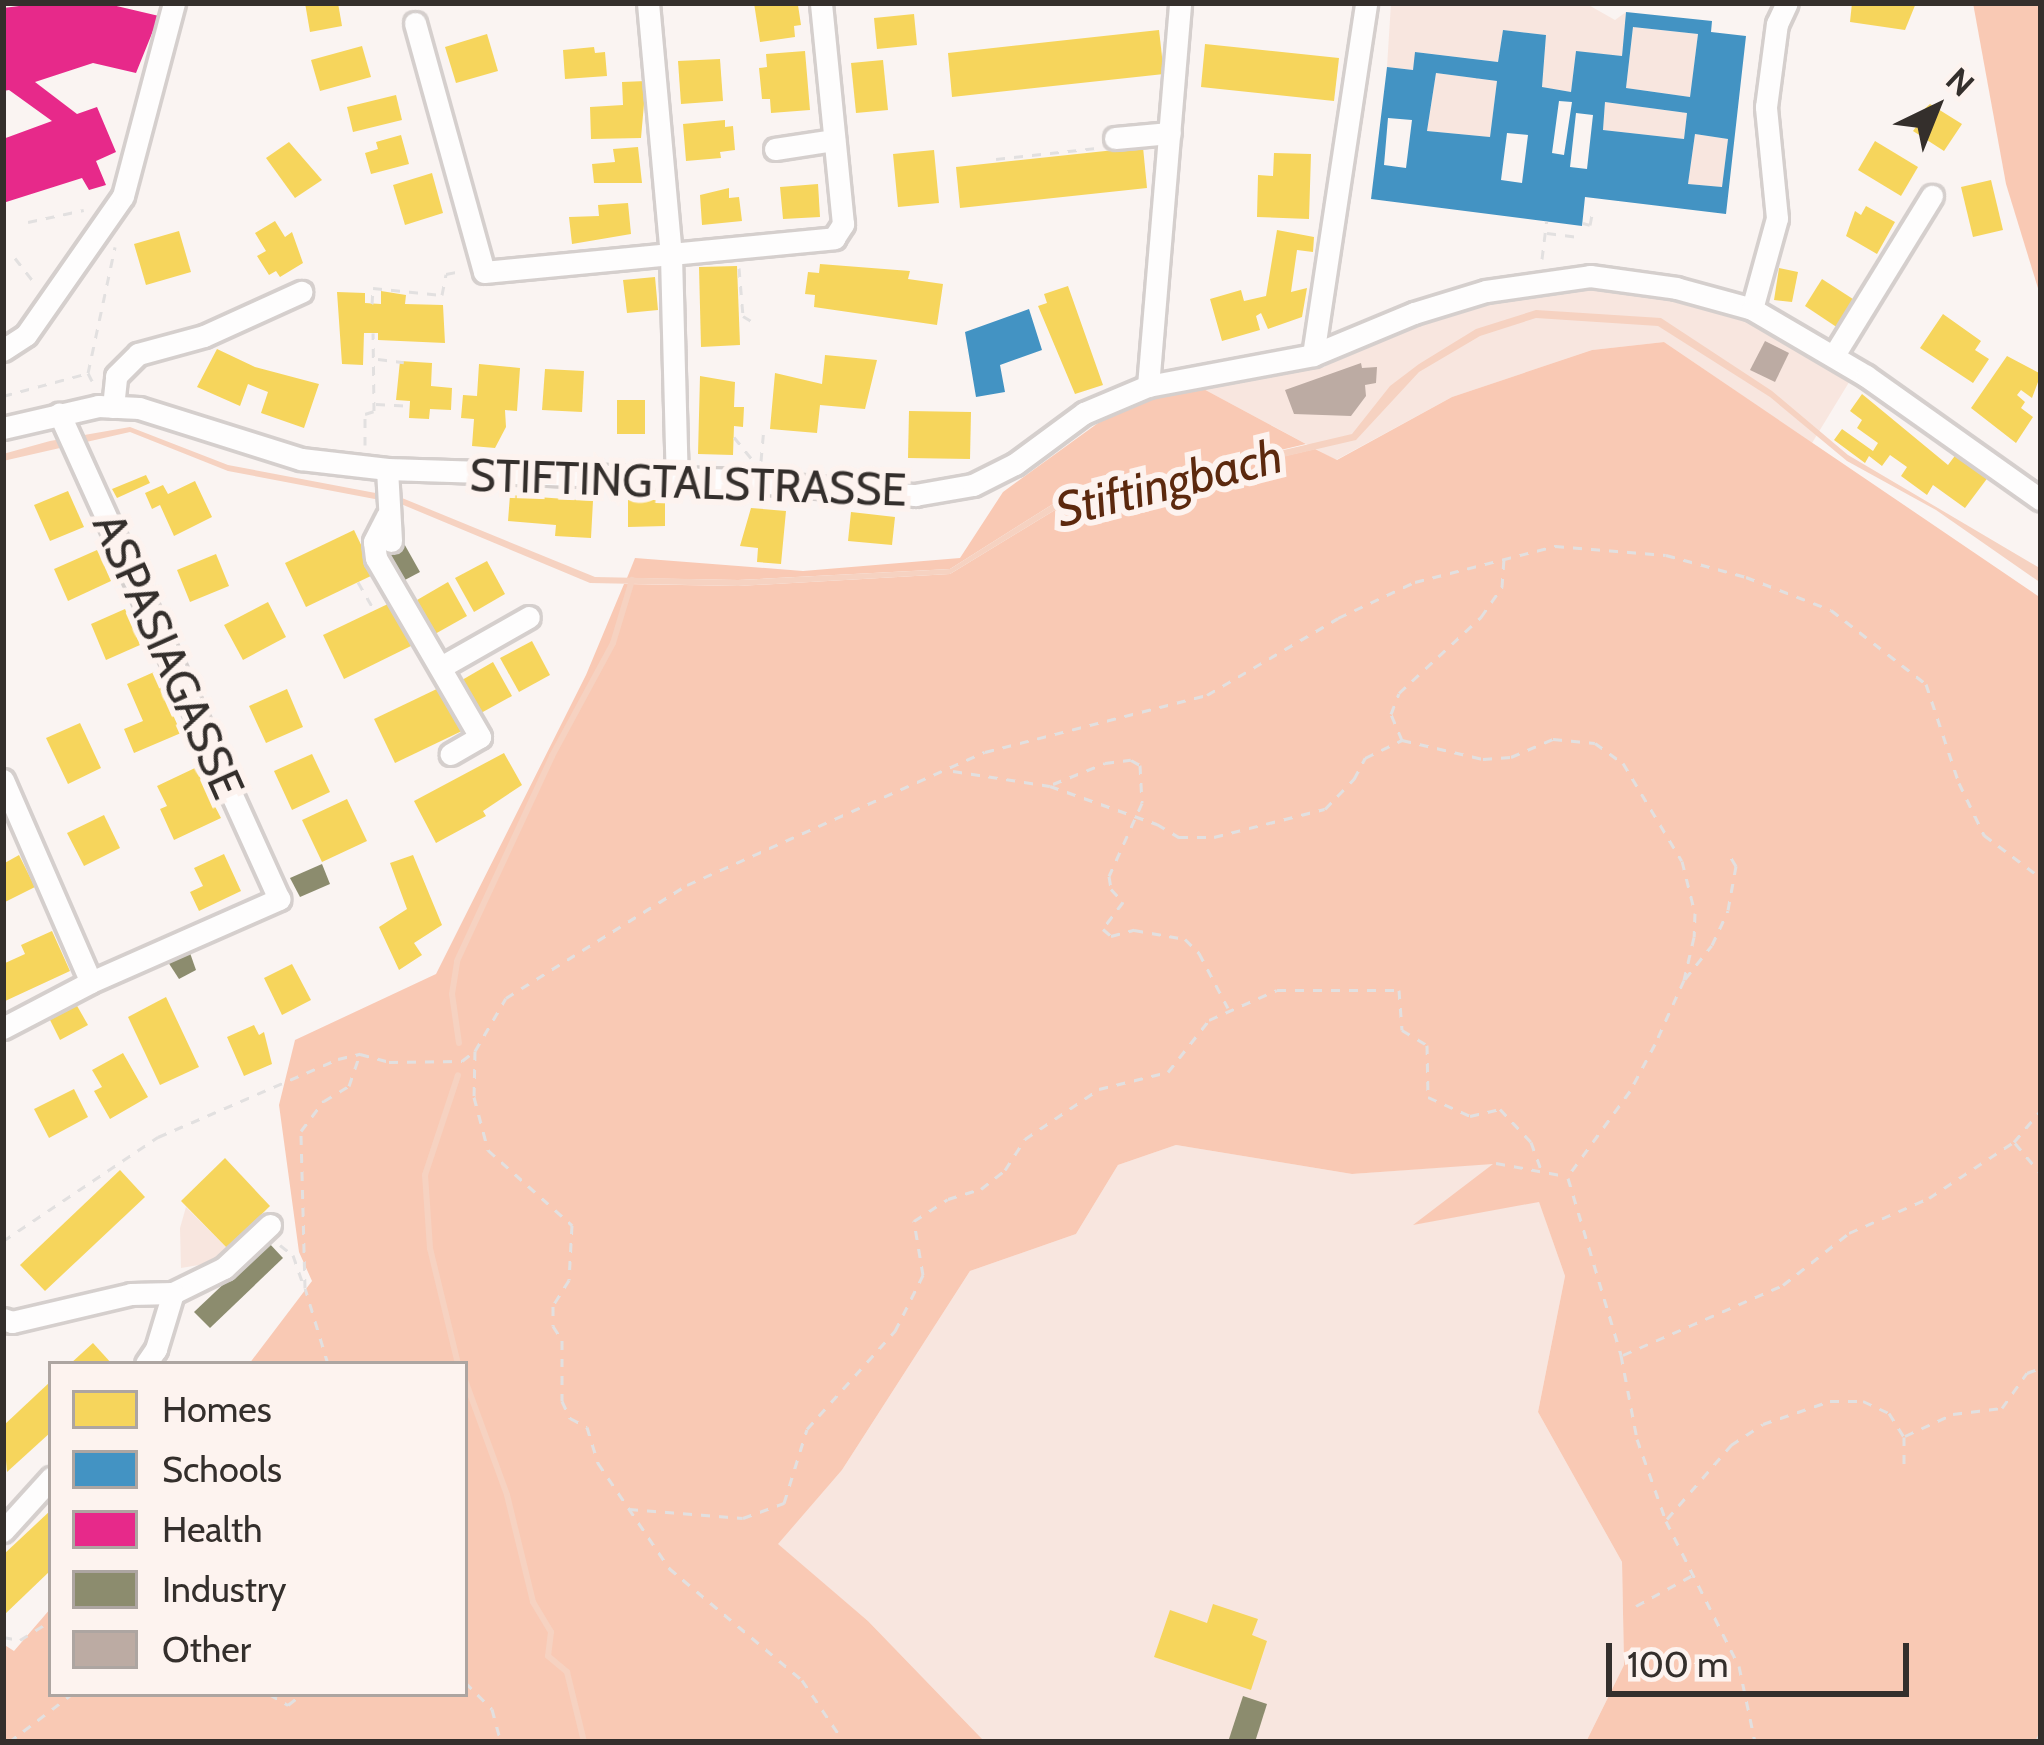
<!DOCTYPE html>
<style>
body{margin:0}
#map{position:relative;width:2044px;height:1745px;overflow:hidden;background:#faf4f2;font-family:Cabin,sans-serif}
div>[style]{position:absolute}
.green>*{inset:0;background:#f8e6df}
.forest>*{inset:0;background:#f9c9b4}
.water>*{inset:0;background:#f6d2c1}
.homes>*{inset:0;background:#f6d55c}
.schools>*{inset:0;background:#4393c3}
.health>*{inset:0;background:#e7298a}
.industry>*{inset:0;background:#8c8c6e}
.stream>*{height:6px;margin:-3px;padding:0 3px;transform-origin:3px;border-radius:3px;background:#f6d2c1}
.building>*{inset:0;background:#bcaba3}
.path>*{height:3px;margin-top:-1.5px;transform-origin:0;background:repeating-linear-gradient(90deg,#e2e0e0 0 9px,transparent 0 18px)}
.roads{filter:drop-shadow(3px 0 #d5cfcd) drop-shadow(-3px 0 #d5cfcd) drop-shadow(0 3px #d5cfcd) drop-shadow(0 -3px #d5cfcd)}
.minor>*{height:21px;margin:-10.5px;padding:0 10.5px;transform-origin:10.5px;border-radius:10.5px;background:#fefdfd}
span{translate:-50% -50%;white-space:nowrap;text-align:center;line-height:1.15;-webkit-text-stroke:12px #fdf3ef;paint-order:stroke}
.street-label{font-size:45px;color:#342f2c}
.water-label{font-size:48px;color:#5c290e;font-style:italic}
.frame{position:absolute;inset:0;border:6px solid #342f2c;pointer-events:none}
.legend{position:absolute;left:48px;top:1361px;width:420px;height:336px;box-sizing:border-box;background:#fdf3ef;border:3px solid #ada5a1;margin:0;padding:15px 21px;list-style:none;font-size:36px;color:#342f2c}
.legend li{display:flex;align-items:center;gap:24px;height:60px}
.legend b{width:60px;border:3px solid #ada5a1}
.north{position:absolute;left:1876px;top:48px;width:120px;height:120px;-webkit-text-stroke:9px #fdf3ef;paint-order:stroke;rotate:43deg;font-size:33px;font-weight:700;line-height:48px;text-align:center;color:#342f2c}
.north::after{content:'';display:block;margin:auto;width:42px;height:54px;background:#342f2c;clip-path:polygon(50% 0,100% 100%,50% 72%,0 100%)}
.scale{position:absolute;left:1606px;top:1643px;width:303px;height:54px;box-sizing:border-box;border:6px solid #342f2c;border-top:0;padding-left:15px;font-size:36px;line-height:42px;white-space:nowrap;color:#342f2c;-webkit-text-stroke:9px #fdf3ef;paint-order:stroke}
</style>
<div id="map">
<div class="green">
<i style="clip-path:polygon(1391px 3px,1585px 3px,1615px 20px,1626px 12px,1622px 56px,1576px 52px,1571px 92px,1542px 87px,1546px 35px,1503px 30px,1498px 62px,1416px 52px,1413px 70px,1387px 67px)"></i>
<i style="clip-path:polygon(1633px 27px,1698px 34px,1690px 97px,1626px 88px)"></i>
<i style="clip-path:polygon(1436px 73px,1497px 81px,1490px 137px,1427px 131px)"></i>
<i style="clip-path:polygon(1605px 102px,1687px 113px,1684px 139px,1603px 130px)"></i>
<i style="clip-path:polygon(1695px 134px,1728px 139px,1722px 187px,1688px 184px)"></i>
<i style="clip-path:polygon(1590px 276px,1763px 316px,1765px 333px,1851px 379px,1812px 443px,1664px 342px,1592px 350px,1452px 397px,1336px 460px,1198px 386px,1325px 367px,1328px 347px,1414px 313px)"></i>
<i style="clip-path:polygon(1176px 1145px,1352px 1174px,1496px 1163px,1416px 1224px,1539px 1201px,1565px 1276px,1538px 1412px,1622px 1562px,1624px 1665px,1586px 1742px,985px 1742px,868px 1621px,777px 1544px,842px 1470px,970px 1271px,1076px 1234px,1118px 1165px)"></i>
<i style="clip-path:polygon(186px 1207px,227px 1248px,211px 1263px,181px 1268px,180px 1228px)"></i>
</div>
<div class="forest">
<i style="clip-path:polygon(1973px 3px,2041px 3px,2041px 298px,2006px 184px)"></i>
<i style="clip-path:polygon(1664px 342px,2041px 598px,2041px 1742px,1586px 1742px,1624px 1665px,1622px 1562px,1538px 1412px,1565px 1276px,1539px 1202px,1413px 1225px,1493px 1164px,1352px 1174px,1176px 1145px,1118px 1165px,1076px 1234px,970px 1271px,842px 1470px,778px 1544px,868px 1621px,985px 1742px,3px 1742px,3px 1644px,14px 1651px,51px 1608px,51px 1694px,465px 1694px,465px 1364px,249px 1364px,312px 1281px,299px 1252px,279px 1105px,295px 1040px,436px 974px,586px 675px,624px 584px,738px 586px,950px 574px,1055px 510px,1315px 449px,1337px 460px,1452px 397px,1592px 350px)"></i>
<i style="clip-path:polygon(1198px 386px,1306px 444px,1053px 504px,950px 569px,738px 580px,627px 578px,635px 558px,803px 571px,960px 558px,1003px 492px,1116px 410px)"></i>
</div>
<div class="water">
<i style="clip-path:polygon(1536px 310px,1661px 318px,1772px 391px,1848px 455px,2038px 567px,2041px 583px,1936px 510px,1847px 461px,1770px 397px,1658px 326px,1536px 318px,1480px 336px,1419px 372px,1356px 440px,1055px 510px,950px 574px,738px 586px,590px 583px,401px 504px,228px 471px,130px 432px,3px 461px,3px 454px,50px 441px,130px 427px,228px 465px,402px 498px,595px 577px,738px 580px,950px 569px,1053px 504px,1352px 434px,1390px 386px,1419px 364px,1476px 329px)"></i>
</div>
<div class="homes">
<i style="clip-path:polygon(305px 3px,338px 3px,342px 26px,310px 32px)"></i>
<i style="clip-path:polygon(754px 3px,798px 5px,801px 25px,794px 26px,795px 37px,760px 42px)"></i>
<i style="clip-path:polygon(1852px 3px,1916px 3px,1905px 30px,1850px 22px)"></i>
<i style="clip-path:polygon(914px 14px,917px 45px,877px 49px,874px 18px)"></i>
<i style="clip-path:polygon(1159px 30px,1164px 74px,952px 97px,948px 53px)"></i>
<i style="clip-path:polygon(487px 34px,498px 71px,456px 83px,445px 47px)"></i>
<i style="clip-path:polygon(1205px 44px,1339px 58px,1334px 101px,1201px 87px)"></i>
<i style="clip-path:polygon(362px 46px,371px 77px,320px 91px,311px 60px)"></i>
<i style="clip-path:polygon(594px 47px,595px 53px,605px 52px,607px 76px,565px 79px,563px 50px)"></i>
<i style="clip-path:polygon(805px 51px,810px 110px,771px 113px,770px 99px,762px 99px,759px 68px,767px 67px,766px 54px)"></i>
<i style="clip-path:polygon(720px 59px,723px 101px,681px 104px,678px 61px)"></i>
<i style="clip-path:polygon(883px 60px,888px 110px,856px 113px,851px 63px)"></i>
<i style="clip-path:polygon(646px 81px,641px 138px,591px 139px,590px 107px,623px 105px,622px 82px)"></i>
<i style="clip-path:polygon(396px 95px,402px 120px,353px 132px,347px 107px)"></i>
<i style="clip-path:polygon(1930px 104px,1962px 124px,1944px 151px,1913px 131px,1916px 127px,1910px 122px)"></i>
<i style="clip-path:polygon(725px 120px,725px 127px,733px 126px,735px 150px,720px 152px,721px 158px,686px 161px,683px 124px)"></i>
<i style="clip-path:polygon(401px 135px,409px 164px,371px 174px,365px 153px,378px 149px,376px 142px)"></i>
<i style="clip-path:polygon(1875px 141px,1918px 167px,1901px 196px,1858px 170px)"></i>
<i style="clip-path:polygon(289px 142px,322px 180px,295px 198px,266px 158px)"></i>
<i style="clip-path:polygon(638px 147px,642px 183px,594px 183px,592px 164px,615px 162px,613px 149px)"></i>
<i style="clip-path:polygon(1143px 147px,1147px 188px,960px 208px,956px 167px)"></i>
<i style="clip-path:polygon(934px 150px,939px 203px,898px 207px,893px 154px)"></i>
<i style="clip-path:polygon(1274px 153px,1311px 154px,1309px 219px,1257px 217px,1258px 175px,1273px 176px)"></i>
<i style="clip-path:polygon(432px 173px,443px 213px,405px 225px,393px 185px)"></i>
<i style="clip-path:polygon(1991px 180px,2003px 230px,1973px 237px,1961px 187px)"></i>
<i style="clip-path:polygon(818px 184px,820px 217px,783px 219px,780px 187px)"></i>
<i style="clip-path:polygon(729px 188px,729px 198px,739px 197px,742px 221px,702px 225px,700px 195px)"></i>
<i style="clip-path:polygon(628px 203px,631px 234px,572px 244px,569px 217px,599px 216px,598px 205px)"></i>
<i style="clip-path:polygon(1866px 206px,1895px 222px,1877px 254px,1846px 236px,1855px 211px,1861px 215px)"></i>
<i style="clip-path:polygon(275px 221px,285px 237px,292px 232px,303px 263px,280px 277px,276px 271px,269px 275px,257px 256px,266px 251px,255px 233px)"></i>
<i style="clip-path:polygon(1277px 230px,1314px 237px,1313px 252px,1297px 250px,1291px 292px,1307px 288px,1302px 317px,1268px 329px,1261px 313px,1256px 316px,1260px 330px,1222px 341px,1210px 299px,1241px 290px,1244px 301px,1266px 296px)"></i>
<i style="clip-path:polygon(179px 231px,191px 272px,146px 285px,134px 244px)"></i>
<i style="clip-path:polygon(820px 264px,910px 271px,908px 279px,943px 284px,937px 325px,814px 307px,815px 295px,805px 294px,808px 272px,819px 273px)"></i>
<i style="clip-path:polygon(737px 266px,740px 345px,701px 347px,699px 267px)"></i>
<i style="clip-path:polygon(1779px 268px,1798px 272px,1792px 302px,1774px 300px)"></i>
<i style="clip-path:polygon(655px 277px,658px 310px,627px 313px,623px 280px)"></i>
<i style="clip-path:polygon(1822px 279px,1856px 301px,1838px 328px,1805px 306px)"></i>
<i style="clip-path:polygon(1068px 286px,1103px 385px,1075px 394px,1038px 306px,1047px 303px,1044px 294px)"></i>
<i style="clip-path:polygon(381px 291px,406px 295px,405px 304px,443px 305px,445px 343px,378px 340px,378px 333px,364px 333px,363px 365px,342px 364px,337px 292px,365px 293px,365px 303px,381px 304px)"></i>
<i style="clip-path:polygon(1943px 314px,1981px 341px,1975px 350px,1989px 359px,1973px 383px,1920px 348px)"></i>
<i style="clip-path:polygon(217px 349px,255px 367px,319px 384px,304px 428px,261px 413px,268px 392px,248px 384px,240px 406px,197px 387px)"></i>
<i style="clip-path:polygon(825px 355px,877px 360px,865px 409px,820px 405px,817px 433px,770px 429px,775px 373px,822px 384px)"></i>
<i style="clip-path:polygon(2007px 356px,2041px 374px,2032px 398px,2021px 390px,2017px 395px,2025px 402px,2021px 408px,2033px 417px,2016px 443px,1971px 408px)"></i>
<i style="clip-path:polygon(400px 361px,432px 363px,431px 386px,452px 388px,451px 410px,430px 409px,429px 419px,409px 418px,410px 401px,396px 400px)"></i>
<i style="clip-path:polygon(479px 364px,520px 368px,517px 411px,505px 410px,506px 427px,495px 448px,472px 446px,474px 419px,461px 418px,463px 395px,477px 396px)"></i>
<i style="clip-path:polygon(545px 369px,584px 371px,582px 412px,542px 410px)"></i>
<i style="clip-path:polygon(700px 376px,735px 382px,734px 407px,744px 407px,743px 427px,734px 426px,733px 455px,698px 454px)"></i>
<i style="clip-path:polygon(1862px 394px,1948px 465px,1957px 453px,1989px 476px,1965px 508px,1933px 485px,1927px 495px,1901px 476px,1907px 467px,1890px 455px,1882px 466px,1869px 456px,1865px 463px,1834px 440px,1842px 429px,1873px 451px,1878px 443px,1857px 428px,1862px 420px,1850px 411px)"></i>
<i style="clip-path:polygon(617px 400px,645px 400px,645px 434px,617px 434px)"></i>
<i style="clip-path:polygon(909px 411px,971px 412px,970px 459px,908px 458px)"></i>
<i style="clip-path:polygon(146px 475px,150px 483px,117px 498px,112px 489px)"></i>
<i style="clip-path:polygon(195px 481px,212px 517px,174px 536px,160px 505px,152px 509px,145px 493px,163px 485px,168px 494px)"></i>
<i style="clip-path:polygon(68px 491px,84px 527px,50px 541px,34px 505px)"></i>
<i style="clip-path:polygon(510px 495px,593px 501px,591px 538px,555px 536px,556px 525px,508px 521px)"></i>
<i style="clip-path:polygon(628px 500px,665px 500px,665px 526px,628px 527px)"></i>
<i style="clip-path:polygon(751px 508px,786px 511px,781px 564px,757px 562px,758px 548px,740px 546px)"></i>
<i style="clip-path:polygon(851px 512px,895px 517px,892px 545px,848px 541px)"></i>
<i style="clip-path:polygon(354px 530px,375px 574px,306px 607px,285px 563px)"></i>
<i style="clip-path:polygon(97px 550px,111px 581px,68px 601px,54px 569px)"></i>
<i style="clip-path:polygon(216px 554px,229px 586px,190px 602px,177px 570px)"></i>
<i style="clip-path:polygon(487px 561px,505px 594px,474px 612px,455px 578px)"></i>
<i style="clip-path:polygon(448px 582px,467px 616px,435px 634px,417px 600px)"></i>
<i style="clip-path:polygon(268px 602px,286px 637px,243px 660px,224px 625px)"></i>
<i style="clip-path:polygon(392px 602px,413px 645px,344px 679px,323px 635px)"></i>
<i style="clip-path:polygon(125px 609px,140px 645px,106px 660px,91px 624px)"></i>
<i style="clip-path:polygon(532px 641px,550px 675px,519px 692px,500px 658px)"></i>
<i style="clip-path:polygon(493px 662px,512px 696px,481px 713px,462px 680px)"></i>
<i style="clip-path:polygon(154px 672px,181px 733px,134px 753px,124px 729px,143px 721px,127px 684px)"></i>
<i style="clip-path:polygon(443px 686px,464px 730px,395px 763px,374px 719px)"></i>
<i style="clip-path:polygon(287px 689px,303px 727px,266px 743px,249px 706px)"></i>
<i style="clip-path:polygon(80px 723px,101px 768px,68px 784px,46px 738px)"></i>
<i style="clip-path:polygon(504px 753px,522px 785px,483px 811px,486px 816px,436px 843px,414px 801px)"></i>
<i style="clip-path:polygon(312px 754px,330px 792px,292px 810px,274px 771px)"></i>
<i style="clip-path:polygon(195px 768px,221px 818px,174px 840px,160px 809px,167px 806px,157px 786px)"></i>
<i style="clip-path:polygon(347px 799px,367px 841px,322px 862px,302px 820px)"></i>
<i style="clip-path:polygon(104px 815px,120px 848px,84px 866px,67px 833px)"></i>
<i style="clip-path:polygon(224px 854px,241px 891px,199px 911px,190px 892px,203px 886px,194px 868px)"></i>
<i style="clip-path:polygon(19px 855px,35px 887px,3px 903px,3px 864px)"></i>
<i style="clip-path:polygon(413px 855px,442px 925px,414px 943px,422px 955px,399px 970px,379px 927px,407px 909px,390px 863px)"></i>
<i style="clip-path:polygon(52px 931px,70px 971px,3px 1002px,3px 964px,25px 954px,21px 945px)"></i>
<i style="clip-path:polygon(292px 964px,311px 1000px,282px 1015px,264px 978px)"></i>
<i style="clip-path:polygon(166px 997px,199px 1067px,160px 1085px,128px 1017px)"></i>
<i style="clip-path:polygon(76px 1004px,88px 1025px,60px 1040px,49px 1018px)"></i>
<i style="clip-path:polygon(254px 1025px,259px 1035px,264px 1032px,272px 1064px,244px 1076px,227px 1037px)"></i>
<i style="clip-path:polygon(123px 1053px,148px 1097px,110px 1119px,94px 1091px,102px 1087px,92px 1070px)"></i>
<i style="clip-path:polygon(74px 1089px,88px 1117px,49px 1138px,34px 1109px)"></i>
<i style="clip-path:polygon(225px 1158px,270px 1206px,227px 1248px,181px 1201px)"></i>
<i style="clip-path:polygon(120px 1170px,145px 1197px,45px 1291px,20px 1265px)"></i>
<i style="clip-path:polygon(93px 1343px,112px 1364px,70px 1364px)"></i>
<i style="clip-path:polygon(51px 1381px,51px 1432px,7px 1472px,3px 1426px)"></i>
<i style="clip-path:polygon(51px 1510px,51px 1570px,3px 1616px,3px 1555px)"></i>
<i style="clip-path:polygon(1213px 1604px,1258px 1619px,1252px 1635px,1267px 1641px,1251px 1690px,1154px 1657px,1170px 1610px,1207px 1623px)"></i>
</div>
<div class="schools">
<i style="clip-path:polygon(evenodd,1626px 12px,1712px 21px,1711px 32px,1746px 36px,1726px 214px,1585px 197px,1582px 226px,1371px 199px,1387px 67px,1413px 70px,1415px 52px,1498px 62px,1503px 30px,1546px 35px,1542px 87px,1571px 92px,1576px 51px,1622px 56px,1626px 12px,1633px 27px,1698px 34px,1690px 97px,1626px 88px,1633px 27px,1626px 12px,1436px 73px,1497px 81px,1490px 137px,1427px 131px,1436px 73px,1626px 12px,1559px 101px,1572px 102px,1564px 155px,1552px 153px,1559px 101px,1626px 12px,1605px 102px,1687px 113px,1684px 139px,1603px 130px,1605px 102px,1626px 12px,1576px 113px,1593px 115px,1587px 169px,1570px 167px,1576px 113px,1626px 12px,1388px 118px,1412px 120px,1406px 168px,1384px 165px,1388px 118px,1626px 12px,1507px 133px,1528px 135px,1522px 183px,1501px 180px,1507px 133px,1626px 12px,1695px 134px,1728px 139px,1722px 187px,1688px 184px,1695px 134px)"></i>
<i style="clip-path:polygon(1029px 309px,1042px 350px,1000px 365px,1005px 392px,976px 397px,965px 332px)"></i>
</div>
<div class="health">
<i style="clip-path:polygon(43px 3px,108px 4px,159px 16px,136px 73px,93px 63px,35px 82px,77px 114px,97px 107px,116px 152px,96px 161px,106px 185px,89px 190px,82px 178px,3px 203px,3px 139px,52px 121px,9px 90px,3px 91px,3px 8px)"></i>
</div>
<div class="industry">
<i style="clip-path:polygon(402px 540px,420px 572px,403px 581px,385px 549px)"></i>
<i style="clip-path:polygon(322px 864px,330px 884px,300px 897px,290px 878px)"></i>
<i style="clip-path:polygon(190px 953px,196px 970px,179px 979px,168px 962px)"></i>
<i style="clip-path:polygon(268px 1242px,283px 1258px,210px 1328px,194px 1312px)"></i>
<i style="clip-path:polygon(1243px 1696px,1267px 1704px,1255px 1742px,1228px 1742px)"></i>
</div>
<div class="stream">
<i style="left:459px;top:1043px;width:49px;rotate:-98.1deg"></i>
<i style="left:452px;top:994px;width:33px;rotate:-81deg"></i>
<i style="left:457px;top:961px;width:226px;rotate:-65.1deg"></i>
<i style="left:552px;top:756px;width:128px;rotate:-61.6deg"></i>
<i style="left:613px;top:643px;width:66px;rotate:-73.2deg"></i>
<i style="left:458px;top:1364px;width:119px;rotate:-103.6deg"></i>
<i style="left:430px;top:1248px;width:73px;rotate:-93.9deg"></i>
<i style="left:425px;top:1175px;width:105px;rotate:-71.7deg"></i>
<i style="left:465px;top:1380px;width:122px;rotate:69.9deg"></i>
<i style="left:507px;top:1495px;width:110px;rotate:76.3deg"></i>
<i style="left:533px;top:1602px;width:35px;rotate:59deg"></i>
<i style="left:551px;top:1632px;width:24px;rotate:97deg"></i>
<i style="left:548px;top:1656px;width:25px;rotate:40deg"></i>
<i style="left:567px;top:1672px;width:72px;rotate:76.3deg"></i>
</div>
<div class="building">
<i style="clip-path:polygon(1765px 341px,1789px 353px,1775px 382px,1750px 370px)"></i>
<i style="clip-path:polygon(1361px 363px,1362px 368px,1377px 367px,1376px 383px,1365px 385px,1366px 396px,1351px 416px,1294px 414px,1285px 390px)"></i>
</div>
<div class="path">
<i style="left:996px;top:159px;width:101px;rotate:-6.3deg"></i>
<i style="left:28px;top:222px;width:57px;rotate:-12.1deg"></i>
<i style="left:1583px;top:223px;width:7px;rotate:16deg"></i>
<i style="left:1590px;top:225px;width:15px;rotate:-79deg"></i>
<i style="left:1547px;top:233px;width:34px;rotate:7deg"></i>
<i style="left:15px;top:258px;width:34px;rotate:52deg"></i>
<i style="left:1542px;top:259px;width:38px;rotate:-83deg"></i>
<i style="left:739px;top:268px;width:48px;rotate:85.2deg"></i>
<i style="left:743px;top:316px;width:12px;rotate:31deg"></i>
<i style="left:372px;top:304px;width:16px;rotate:-86deg"></i>
<i style="left:373px;top:288px;width:69px;rotate:5.8deg"></i>
<i style="left:442px;top:295px;width:21px;rotate:-79deg"></i>
<i style="left:446px;top:274px;width:15px;rotate:-11deg"></i>
<i style="left:378px;top:359px;width:26px;rotate:7deg"></i>
<i style="left:88px;top:373px;width:129px;rotate:-77.9deg"></i>
<i style="left:3px;top:396px;width:88px;rotate:-15.1deg"></i>
<i style="left:88px;top:373px;width:9px;rotate:63deg"></i>
<i style="left:376px;top:404px;width:33px;rotate:3deg"></i>
<i style="left:734px;top:437px;width:28px;rotate:51deg"></i>
<i style="left:365px;top:445px;width:31px;rotate:-90deg"></i>
<i style="left:365px;top:414px;width:9px;rotate:-18deg"></i>
<i style="left:374px;top:411px;width:78px;rotate:-90.7deg"></i>
<i style="left:761px;top:461px;width:32px;rotate:-85deg"></i>
<i style="left:358px;top:582px;width:32px;rotate:60deg"></i>
<i style="left:1402px;top:740px;width:28px;rotate:-113deg"></i>
<i style="left:1391px;top:714px;width:22px;rotate:-69deg"></i>
<i style="left:1399px;top:693px;width:112px;rotate:-42.8deg"></i>
<i style="left:1481px;top:617px;width:37px;rotate:-55deg"></i>
<i style="left:1502px;top:587px;width:29px;rotate:-86deg"></i>
<i style="left:953px;top:771px;width:98px;rotate:8.8deg"></i>
<i style="left:1050px;top:786px;width:114px;rotate:19.6deg"></i>
<i style="left:1157px;top:824px;width:26px;rotate:31deg"></i>
<i style="left:1179px;top:837px;width:35px"></i>
<i style="left:1214px;top:837px;width:114px;rotate:-14.2deg"></i>
<i style="left:1325px;top:809px;width:42px;rotate:-46deg"></i>
<i style="left:1354px;top:779px;width:24px;rotate:-62deg"></i>
<i style="left:1365px;top:758px;width:41px;rotate:-25.9deg"></i>
<i style="left:1402px;top:740px;width:83px;rotate:13.2deg"></i>
<i style="left:1483px;top:759px;width:28px;rotate:-4deg"></i>
<i style="left:1511px;top:757px;width:46px;rotate:-23.2deg"></i>
<i style="left:1553px;top:739px;width:42px;rotate:5.4deg"></i>
<i style="left:1595px;top:743px;width:34px;rotate:36deg"></i>
<i style="left:1623px;top:763px;width:114px;rotate:59deg"></i>
<i style="left:1682px;top:861px;width:54px;rotate:76deg"></i>
<i style="left:1695px;top:913px;width:24px;rotate:92deg"></i>
<i style="left:1694px;top:937px;width:44px;rotate:103.1deg"></i>
<i style="left:1684px;top:980px;width:70px;rotate:114.4deg"></i>
<i style="left:1655px;top:1044px;width:53px;rotate:118deg"></i>
<i style="left:1630px;top:1091px;width:105px;rotate:126.1deg"></i>
<i style="left:1053px;top:784px;width:56px;rotate:-22deg"></i>
<i style="left:1105px;top:763px;width:26px;rotate:-7deg"></i>
<i style="left:1131px;top:760px;width:10px;rotate:29deg"></i>
<i style="left:1140px;top:765px;width:38px;rotate:87deg"></i>
<i style="left:1142px;top:803px;width:80px;rotate:114.3deg"></i>
<i style="left:1109px;top:876px;width:13px;rotate:81deg"></i>
<i style="left:1111px;top:889px;width:18px;rotate:47deg"></i>
<i style="left:1123px;top:902px;width:34px;rotate:127deg"></i>
<i style="left:1103px;top:929px;width:11px;rotate:41deg"></i>
<i style="left:1111px;top:936px;width:24px;rotate:-15deg"></i>
<i style="left:1134px;top:930px;width:52px;rotate:10deg"></i>
<i style="left:1185px;top:939px;width:20px;rotate:45deg"></i>
<i style="left:1199px;top:953px;width:62px;rotate:62.2deg"></i>
<i style="left:1685px;top:979px;width:43px;rotate:-51.5deg"></i>
<i style="left:1712px;top:945px;width:38px;rotate:-65deg"></i>
<i style="left:1728px;top:910px;width:45px;rotate:-79.7deg"></i>
<i style="left:1736px;top:866px;width:12px;rotate:-121deg"></i>
<i style="left:475px;top:1051px;width:46px;rotate:91.2deg"></i>
<i style="left:474px;top:1097px;width:55px;rotate:75.2deg"></i>
<i style="left:488px;top:1150px;width:113px;rotate:41.8deg"></i>
<i style="left:572px;top:1225px;width:55px;rotate:93.1deg"></i>
<i style="left:569px;top:1280px;width:31px;rotate:122deg"></i>
<i style="left:553px;top:1306px;width:20px;rotate:90deg"></i>
<i style="left:553px;top:1326px;width:17px;rotate:57deg"></i>
<i style="left:562px;top:1340px;width:61px;rotate:90deg"></i>
<i style="left:562px;top:1401px;width:19px;rotate:65deg"></i>
<i style="left:570px;top:1418px;width:19px;rotate:28deg"></i>
<i style="left:587px;top:1427px;width:38px;rotate:73deg"></i>
<i style="left:598px;top:1463px;width:127px;rotate:55.9deg"></i>
<i style="left:669px;top:1568px;width:174px;rotate:40.1deg"></i>
<i style="left:802px;top:1680px;width:75px;rotate:55.9deg"></i>
<i style="left:3px;top:1102px;width:2px;rotate:-27deg"></i>
<i style="left:2015px;top:1143px;width:40px;rotate:50deg"></i>
<i style="left:3px;top:1163px;width:2px"></i>
<i style="left:1496px;top:1163px;width:71px;rotate:10.5deg"></i>
<i style="left:1568px;top:1178px;width:185px;rotate:73.3deg"></i>
<i style="left:1621px;top:1355px;width:86px;rotate:79.2deg"></i>
<i style="left:1637px;top:1439px;width:87px;rotate:70.5deg"></i>
<i style="left:1666px;top:1521px;width:162px;rotate:63.3deg"></i>
<i style="left:1739px;top:1666px;width:78px;rotate:78.1deg"></i>
<i style="left:3px;top:1241px;width:187px;rotate:-33.9deg"></i>
<i style="left:158px;top:1137px;width:196px;rotate:-23.4deg"></i>
<i style="left:338px;top:1059px;width:23px;rotate:-13deg"></i>
<i style="left:360px;top:1054px;width:30px;rotate:15deg"></i>
<i style="left:389px;top:1062px;width:73px;rotate:-0.8deg"></i>
<i style="left:462px;top:1061px;width:16px;rotate:-38deg"></i>
<i style="left:475px;top:1051px;width:61px;rotate:-59.7deg"></i>
<i style="left:506px;top:998px;width:213px;rotate:-32deg"></i>
<i style="left:687px;top:885px;width:326px;rotate:-24.1deg"></i>
<i style="left:985px;top:752px;width:229px;rotate:-14.4deg"></i>
<i style="left:1207px;top:695px;width:152px;rotate:-30.4deg"></i>
<i style="left:1338px;top:618px;width:85px;rotate:-25.1deg"></i>
<i style="left:1415px;top:582px;width:145px;rotate:-14.4deg"></i>
<i style="left:1555px;top:546px;width:111px;rotate:4.6deg"></i>
<i style="left:1666px;top:555px;width:83px;rotate:15.4deg"></i>
<i style="left:1746px;top:577px;width:91px;rotate:21.2deg"></i>
<i style="left:1831px;top:610px;width:120px;rotate:37.9deg"></i>
<i style="left:1926px;top:684px;width:104px;rotate:71.6deg"></i>
<i style="left:1959px;top:783px;width:58px;rotate:64.3deg"></i>
<i style="left:1984px;top:835px;width:71px;rotate:37deg"></i>
<i style="left:280px;top:1245px;width:16px;rotate:38deg"></i>
<i style="left:293px;top:1255px;width:34px;rotate:71deg"></i>
<i style="left:1623px;top:1355px;width:175px;rotate:-23.6deg"></i>
<i style="left:1783px;top:1285px;width:84px;rotate:-38.2deg"></i>
<i style="left:1849px;top:1233px;width:87px;rotate:-23.6deg"></i>
<i style="left:1929px;top:1198px;width:102px;rotate:-33.4deg"></i>
<i style="left:2014px;top:1142px;width:42px;rotate:-49.8deg"></i>
<i style="left:328px;top:1364px;width:79px;rotate:-106.8deg"></i>
<i style="left:305px;top:1288px;width:157px;rotate:-91.5deg"></i>
<i style="left:301px;top:1131px;width:38px;rotate:-53deg"></i>
<i style="left:324px;top:1101px;width:29px;rotate:-31deg"></i>
<i style="left:349px;top:1086px;width:34px;rotate:-71deg"></i>
<i style="left:1905px;top:1436px;width:53px;rotate:-24.6deg"></i>
<i style="left:1953px;top:1414px;width:49px;rotate:-7deg"></i>
<i style="left:2002px;top:1408px;width:43px;rotate:-54.5deg"></i>
<i style="left:2027px;top:1373px;width:15px;rotate:-20deg"></i>
<i style="left:629px;top:1509px;width:114px;rotate:4.5deg"></i>
<i style="left:743px;top:1518px;width:44px;rotate:-20.1deg"></i>
<i style="left:784px;top:1503px;width:77px;rotate:-72.7deg"></i>
<i style="left:807px;top:1429px;width:132px;rotate:-48.1deg"></i>
<i style="left:895px;top:1331px;width:63px;rotate:-63.4deg"></i>
<i style="left:923px;top:1275px;width:55px;rotate:-99.5deg"></i>
<i style="left:914px;top:1221px;width:40px;rotate:-32.9deg"></i>
<i style="left:948px;top:1199px;width:34px;rotate:-17deg"></i>
<i style="left:981px;top:1189px;width:31px;rotate:-38deg"></i>
<i style="left:1005px;top:1170px;width:37px;rotate:-57deg"></i>
<i style="left:1025px;top:1139px;width:89px;rotate:-34deg"></i>
<i style="left:1099px;top:1089px;width:71px;rotate:-13.8deg"></i>
<i style="left:1168px;top:1072px;width:66px;rotate:-51.7deg"></i>
<i style="left:1209px;top:1020px;width:74px;rotate:-23.8deg"></i>
<i style="left:1277px;top:990px;width:122px"></i>
<i style="left:1399px;top:990px;width:40px;rotate:85.7deg"></i>
<i style="left:1402px;top:1030px;width:29px;rotate:31deg"></i>
<i style="left:1427px;top:1045px;width:52px;rotate:88.9deg"></i>
<i style="left:1428px;top:1097px;width:46px;rotate:24.3deg"></i>
<i style="left:1470px;top:1116px;width:31px;rotate:-13deg"></i>
<i style="left:1500px;top:1109px;width:45px;rotate:46.8deg"></i>
<i style="left:1531px;top:1142px;width:32px;rotate:70deg"></i>
<i style="left:1667px;top:1519px;width:98px;rotate:-49.1deg"></i>
<i style="left:1731px;top:1445px;width:38px;rotate:-33deg"></i>
<i style="left:1763px;top:1424px;width:71px;rotate:-18.9deg"></i>
<i style="left:1830px;top:1401px;width:33px"></i>
<i style="left:1863px;top:1401px;width:29px;rotate:25deg"></i>
<i style="left:1889px;top:1413px;width:28px;rotate:58deg"></i>
<i style="left:1904px;top:1437px;width:28px;rotate:90deg"></i>
<i style="left:1636px;top:1606px;width:63px;rotate:-28.6deg"></i>
<i style="left:3px;top:1637px;width:17px;rotate:10deg"></i>
<i style="left:20px;top:1640px;width:36px;rotate:-32deg"></i>
<i style="left:465px;top:1682px;width:38px;rotate:45deg"></i>
<i style="left:492px;top:1709px;width:34px;rotate:75deg"></i>
<i style="left:269px;top:1694px;width:22px;rotate:30deg"></i>
<i style="left:288px;top:1705px;width:18px;rotate:-38deg"></i>
<i style="left:9px;top:1742px;width:79px;rotate:-37.3deg"></i>
<i style="left:2036px;top:1742px;width:11px;rotate:-63deg"></i>
</div>
<div class="roads">
<div class="minor">
<i style="left:648px;top:3px;width:254px;rotate:84.8deg"></i>
<i style="left:671px;top:256px;width:222px;rotate:88.5deg"></i>
<i style="left:415px;top:23px;width:258px;rotate:74.5deg"></i>
<i style="left:484px;top:272px;width:352px;rotate:-5.5deg"></i>
<i style="left:834px;top:238px;width:17px;rotate:-57deg"></i>
<i style="left:843px;top:224px;width:222px;rotate:-95.7deg"></i>
<i style="left:1115px;top:138px;width:55px;rotate:-5.2deg"></i>
<i style="left:775px;top:149px;width:60px;rotate:-8.7deg"></i>
<i style="left:1752px;top:309px;width:94px;rotate:-74.6deg"></i>
<i style="left:1777px;top:218px;width:112px;rotate:-95.7deg"></i>
<i style="left:1766px;top:107px;width:84px;rotate:-82.5deg"></i>
<i style="left:1777px;top:24px;width:23px;rotate:-65deg"></i>
<i style="left:3px;top:350px;width:27px;rotate:-33deg"></i>
<i style="left:26px;top:335px;width:169px;rotate:-55.1deg"></i>
<i style="left:123px;top:196px;width:200px;rotate:-75.2deg"></i>
<i style="left:1313px;top:355px;width:356px;rotate:-81.4deg"></i>
<i style="left:1834px;top:355px;width:187px;rotate:-58.4deg"></i>
<i style="left:1148px;top:386px;width:384px;rotate:-85.2deg"></i>
<i style="left:113px;top:407px;width:31px;rotate:-84deg"></i>
<i style="left:116px;top:376px;width:31px;rotate:-45deg"></i>
<i style="left:138px;top:354px;width:68px;rotate:-15.3deg"></i>
<i style="left:204px;top:336px;width:107px;rotate:-24.4deg"></i>
<i style="left:3px;top:428px;width:98px;rotate:-13deg"></i>
<i style="left:98px;top:406px;width:41px;rotate:2.8deg"></i>
<i style="left:139px;top:408px;width:170px;rotate:17.5deg"></i>
<i style="left:301px;top:459px;width:87px;rotate:6.6deg"></i>
<i style="left:387px;top:469px;width:344px;rotate:1.8deg"></i>
<i style="left:731px;top:480px;width:185px;rotate:4.7deg"></i>
<i style="left:915px;top:495px;width:59px;rotate:-9.8deg"></i>
<i style="left:973px;top:485px;width:47px;rotate:-26.6deg"></i>
<i style="left:1015px;top:464px;width:86px;rotate:-36.5deg"></i>
<i style="left:1084px;top:413px;width:69px;rotate:-22.9deg"></i>
<i style="left:1148px;top:386px;width:168px;rotate:-10.6deg"></i>
<i style="left:1313px;top:355px;width:109px;rotate:-22.6deg"></i>
<i style="left:1414px;top:313px;width:75px;rotate:-17deg"></i>
<i style="left:1486px;top:291px;width:105px;rotate:-8.2deg"></i>
<i style="left:1590px;top:276px;width:87px;rotate:7.9deg"></i>
<i style="left:1676px;top:288px;width:79px;rotate:15.4deg"></i>
<i style="left:1752px;top:309px;width:132px;rotate:30.4deg"></i>
<i style="left:1866px;top:376px;width:214px;rotate:35.3deg"></i>
<i style="left:387px;top:469px;width:72px;rotate:86.8deg"></i>
<i style="left:387px;top:516px;width:29px;rotate:117deg"></i>
<i style="left:374px;top:542px;width:16px;rotate:83deg"></i>
<i style="left:376px;top:558px;width:207px;rotate:59.8deg"></i>
<i style="left:480px;top:737px;width:34px;rotate:150deg"></i>
<i style="left:441px;top:667px;width:101px;rotate:-29.6deg"></i>
<i style="left:3px;top:780px;width:220px;rotate:66.5deg"></i>
<i style="left:3px;top:1028px;width:99px;rotate:-27.6deg"></i>
<i style="left:91px;top:982px;width:206px;rotate:-23.8deg"></i>
<i style="left:279px;top:899px;width:533px;rotate:-114.36deg"></i>
<i style="left:173px;top:1293px;width:57px;rotate:-26.1deg"></i>
<i style="left:224px;top:1268px;width:63px;rotate:-43.1deg"></i>
<i style="left:3px;top:1319px;width:9px;rotate:18deg"></i>
<i style="left:12px;top:1322px;width:122px;rotate:-13.2deg"></i>
<i style="left:131px;top:1294px;width:42px;rotate:-1.4deg"></i>
<i style="left:173px;top:1293px;width:59px;rotate:106.9deg"></i>
<i style="left:156px;top:1349px;width:18px;rotate:124deg"></i>
<i style="left:3px;top:1531px;width:72px;rotate:-47.8deg"></i>
</div>
</div>
<div class="street-label">
<span style="left:688px;top:483px;rotate:2deg">STIFTINGTALSTRASSE</span>
<span style="left:168px;top:656px;rotate:66deg">ASPASIAGASSE</span>
</div>
<div class="water-label">
<span style="left:1169px;top:483px;rotate:-14deg">Stiftingbach</span>
</div>
<div class="frame"></div>
<ul class="legend">
<li><b style="height:33px;background:#f6d55c"></b>Homes</li>
<li><b style="height:33px;background:#4393c3"></b>Schools</li>
<li><b style="height:33px;background:#e7298a"></b>Health</li>
<li><b style="height:33px;background:#8c8c6e"></b>Industry</li>
<li><b style="height:33px;background:#bcaba3"></b>Other</li>
</ul>
<div class="north">N</div>
<div class="scale">100 m</div>
</div>
